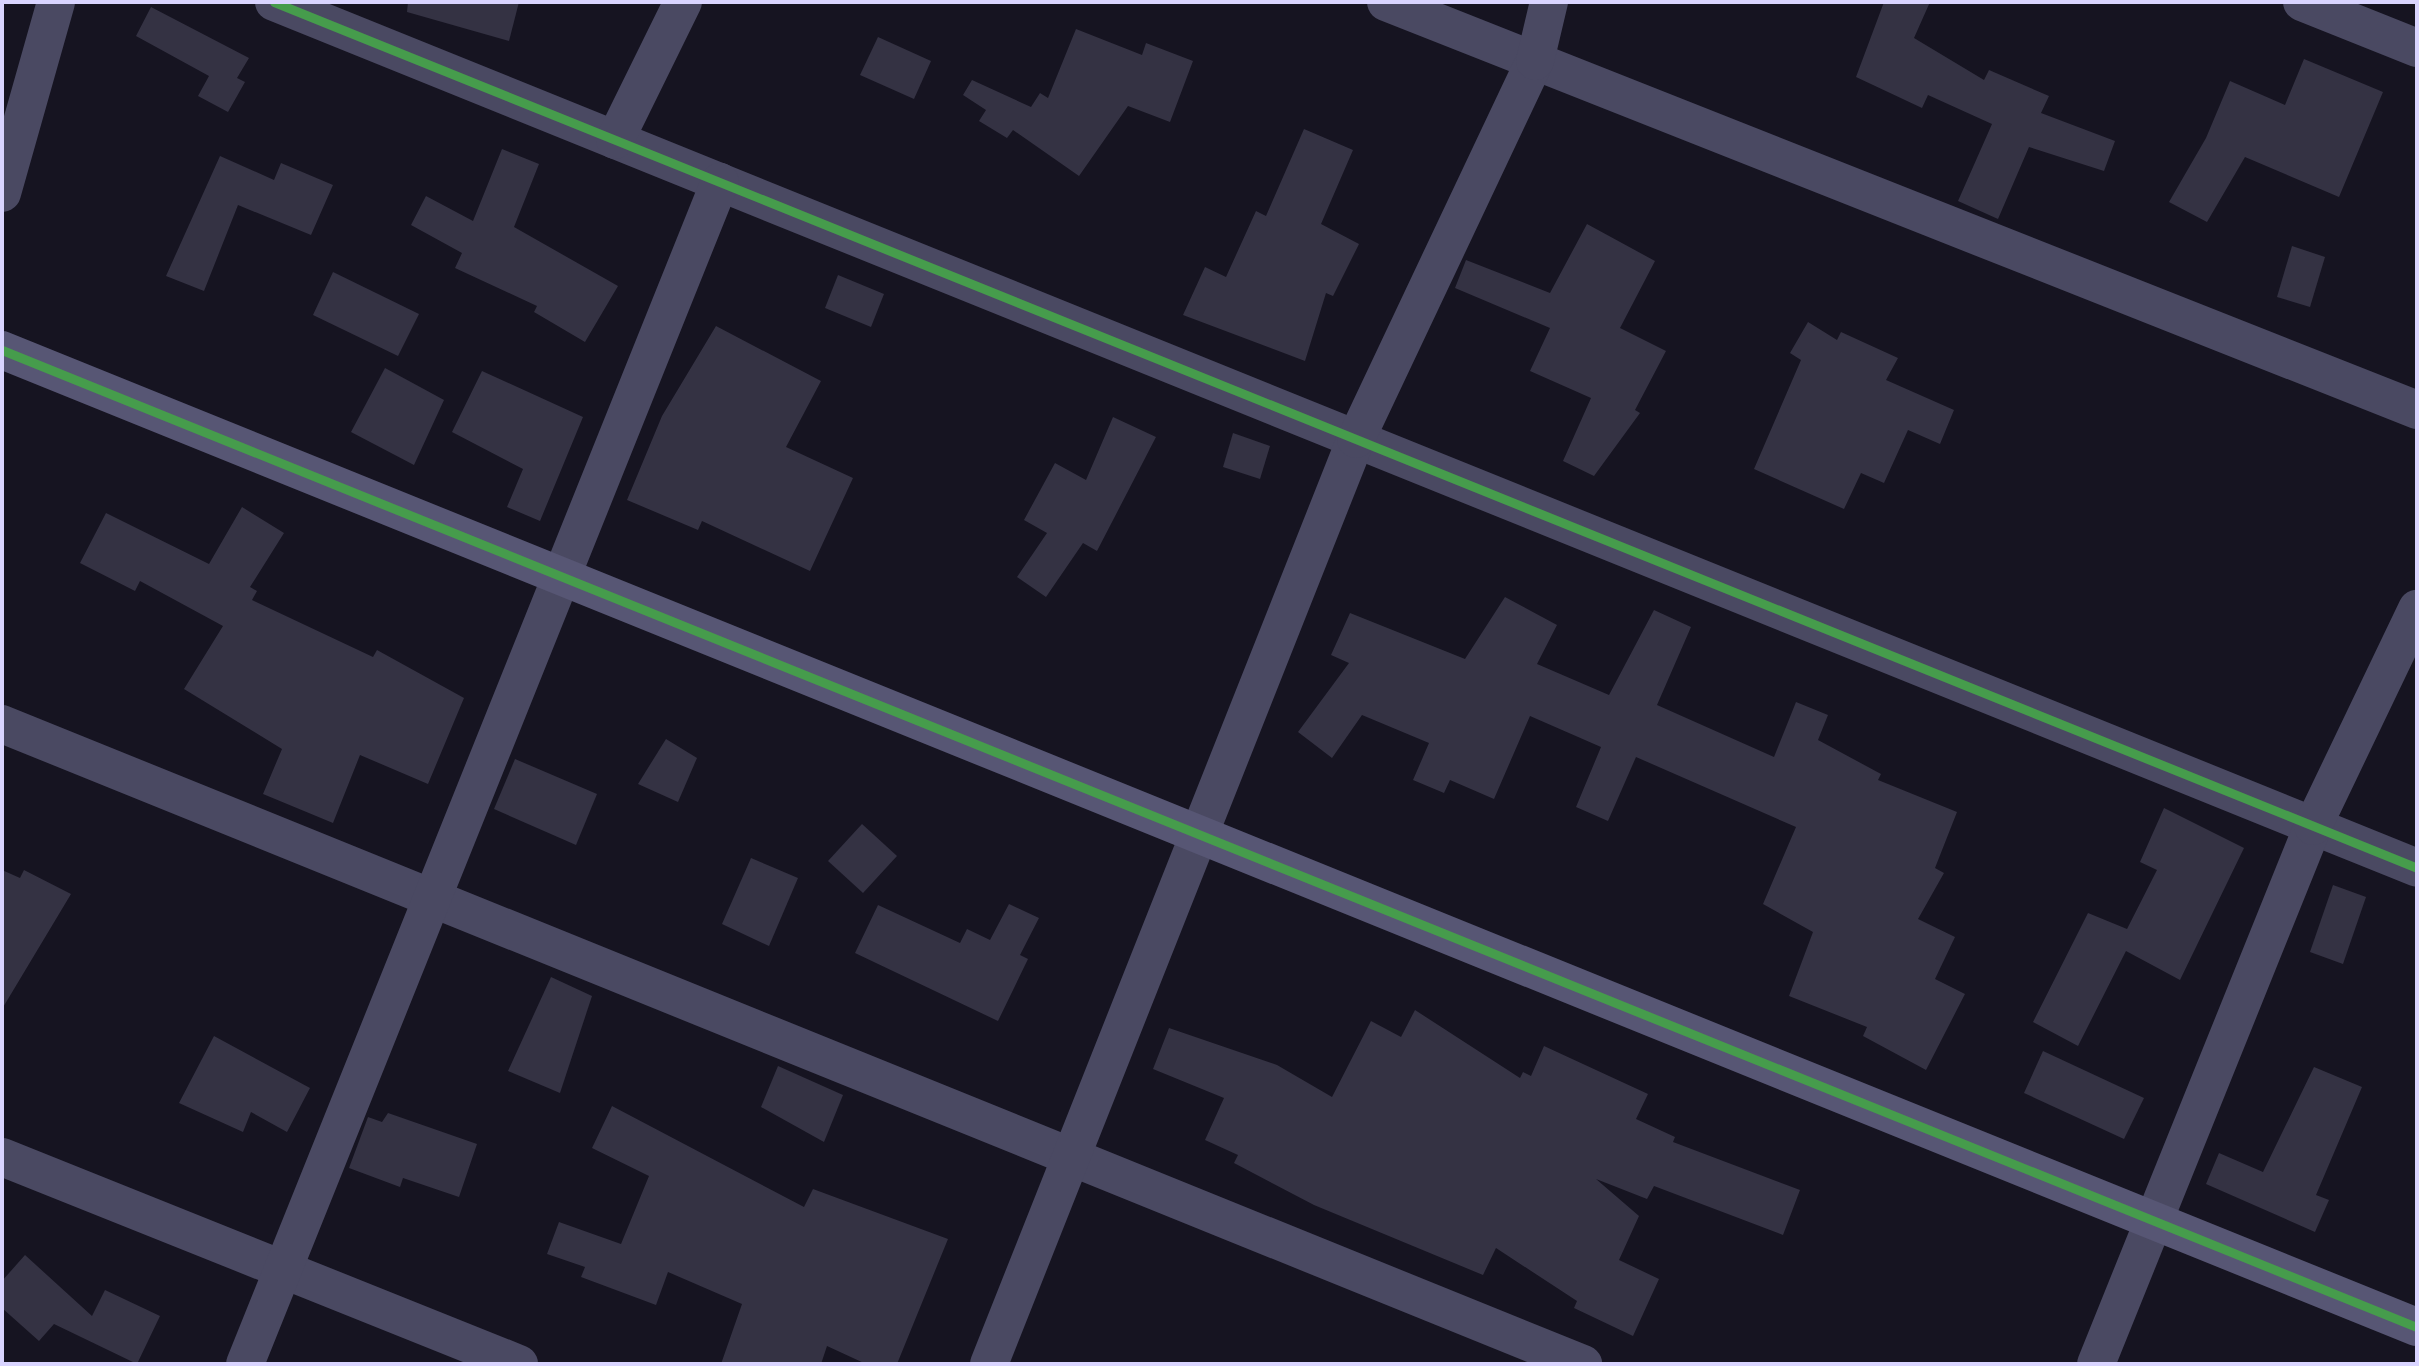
<!DOCTYPE html>
<style>
body{margin:0}
#map{position:relative;width:2419px;height:1366px;overflow:hidden;background:#161421;font-family:Ubuntu,sans-serif}
div>[style]{position:absolute}
.building>*{inset:0;background:#343243}
.street>*{height:38px;margin:-19px;padding:0 19px;transform-origin:19px;border-radius:19px;background:#4a4962}
.secondary>*{height:38px;margin:-19px;padding:0 19px;transform-origin:19px;border-radius:19px;background:#575674}
.cycleway>*{height:9px;margin:-4.5px;padding:0 4.5px;transform-origin:4.5px;border-radius:4.5px;background:#469c4c}
span{translate:-50% -50%;white-space:nowrap;text-align:center;line-height:1.15;-webkit-text-stroke:5px #130f26;paint-order:stroke}
.frame{position:absolute;inset:0;border:4px solid #d9d4ff;pointer-events:none}
</style>
<div id="map">
<div class="building">
<i style="clip-path:polygon(408px 2px,519px 2px,509px 41px,407px 12px)"></i>
<i style="clip-path:polygon(1884px 2px,1930px 2px,1914px 38px,1984px 80px,1989px 70px,2049px 96px,2041px 113px,2115px 141px,2104px 171px,2029px 147px,1998px 219px,1958px 201px,1992px 124px,1928px 95px,1922px 108px,1856px 77px)"></i>
<i style="clip-path:polygon(151px 7px,249px 58px,237px 78px,245px 82px,228px 112px,198px 96px,209px 76px,136px 36px)"></i>
<i style="clip-path:polygon(1076px 29px,1142px 55px,1146px 43px,1193px 61px,1170px 122px,1128px 106px,1079px 176px,1013px 130px,1007px 138px,979px 121px,986px 110px,963px 95px,972px 80px,1031px 107px,1040px 93px,1048px 98px)"></i>
<i style="clip-path:polygon(878px 37px,931px 61px,914px 99px,860px 75px)"></i>
<i style="clip-path:polygon(2304px 59px,2383px 92px,2339px 197px,2245px 157px,2207px 222px,2169px 202px,2206px 138px,2230px 81px,2285px 105px)"></i>
<i style="clip-path:polygon(1304px 129px,1353px 150px,1321px 224px,1359px 244px,1333px 296px,1326px 293px,1305px 361px,1183px 315px,1205px 267px,1226px 277px,1256px 211px,1266px 216px)"></i>
<i style="clip-path:polygon(502px 149px,539px 164px,514px 227px,618px 286px,585px 342px,534px 312px,537px 306px,455px 268px,462px 253px,411px 225px,426px 196px,473px 221px)"></i>
<i style="clip-path:polygon(220px 156px,274px 180px,281px 163px,333px 185px,311px 235px,238px 205px,204px 291px,166px 276px)"></i>
<i style="clip-path:polygon(1587px 224px,1655px 261px,1620px 328px,1666px 351px,1635px 410px,1640px 413px,1594px 476px,1563px 461px,1591px 398px,1530px 371px,1550px 328px,1455px 288px,1466px 260px,1550px 293px)"></i>
<i style="clip-path:polygon(2292px 246px,2325px 257px,2310px 307px,2277px 297px)"></i>
<i style="clip-path:polygon(333px 272px,419px 314px,398px 356px,313px 315px)"></i>
<i style="clip-path:polygon(838px 275px,884px 294px,871px 327px,825px 308px)"></i>
<i style="clip-path:polygon(1808px 322px,1837px 340px,1841px 332px,1898px 358px,1886px 380px,1954px 410px,1940px 444px,1908px 430px,1884px 483px,1861px 473px,1844px 509px,1754px 469px,1801px 360px,1790px 353px)"></i>
<i style="clip-path:polygon(716px 326px,821px 381px,786px 447px,853px 478px,810px 571px,702px 521px,698px 530px,627px 500px,662px 416px)"></i>
<i style="clip-path:polygon(385px 368px,444px 400px,414px 465px,351px 432px)"></i>
<i style="clip-path:polygon(482px 371px,583px 417px,540px 521px,507px 507px,523px 469px,452px 432px)"></i>
<i style="clip-path:polygon(1113px 417px,1156px 437px,1097px 551px,1083px 543px,1046px 597px,1017px 577px,1047px 533px,1024px 520px,1055px 463px,1086px 480px)"></i>
<i style="clip-path:polygon(1233px 433px,1270px 446px,1260px 479px,1223px 467px)"></i>
<i style="clip-path:polygon(242px 507px,284px 533px,250px 587px,257px 591px,252px 600px,373px 657px,377px 650px,464px 698px,428px 784px,360px 755px,333px 823px,263px 794px,282px 749px,184px 689px,223px 626px,140px 581px,135px 591px,80px 563px,106px 513px,209px 564px)"></i>
<i style="clip-path:polygon(1505px 597px,1557px 625px,1537px 664px,1609px 695px,1654px 610px,1691px 627px,1657px 705px,1774px 757px,1796px 702px,1828px 715px,1818px 740px,1881px 774px,1878px 780px,1957px 812px,1935px 868px,1944px 873px,1918px 919px,1955px 937px,1935px 979px,1965px 994px,1926px 1070px,1863px 1036px,1867px 1027px,1789px 996px,1813px 932px,1763px 904px,1796px 827px,1636px 757px,1608px 821px,1576px 807px,1601px 747px,1530px 716px,1494px 799px,1450px 780px,1444px 793px,1413px 780px,1429px 743px,1362px 715px,1332px 758px,1298px 732px,1349px 663px,1331px 655px,1350px 613px,1465px 659px)"></i>
<i style="clip-path:polygon(666px 739px,697px 758px,678px 802px,638px 784px)"></i>
<i style="clip-path:polygon(515px 759px,597px 794px,576px 845px,494px 809px)"></i>
<i style="clip-path:polygon(2164px 808px,2244px 848px,2180px 980px,2126px 951px,2078px 1046px,2033px 1022px,2088px 913px,2127px 929px,2157px 870px,2140px 862px)"></i>
<i style="clip-path:polygon(862px 824px,897px 856px,863px 893px,828px 861px)"></i>
<i style="clip-path:polygon(751px 858px,798px 878px,769px 946px,722px 924px)"></i>
<i style="clip-path:polygon(2px 870px,20px 878px,24px 870px,71px 894px,2px 1009px)"></i>
<i style="clip-path:polygon(2333px 885px,2366px 897px,2343px 964px,2310px 952px)"></i>
<i style="clip-path:polygon(1009px 904px,1039px 918px,1020px 955px,1028px 959px,998px 1021px,855px 953px,878px 905px,960px 943px,967px 929px,990px 940px)"></i>
<i style="clip-path:polygon(551px 977px,592px 996px,560px 1093px,508px 1071px)"></i>
<i style="clip-path:polygon(1415px 1010px,1520px 1078px,1523px 1072px,1531px 1076px,1544px 1046px,1648px 1094px,1636px 1119px,1675px 1137px,1673px 1142px,1800px 1190px,1783px 1235px,1654px 1186px,1647px 1199px,1596px 1179px,1639px 1216px,1619px 1260px,1659px 1279px,1633px 1336px,1574px 1308px,1577px 1301px,1496px 1248px,1483px 1275px,1314px 1205px,1234px 1163px,1238px 1155px,1205px 1140px,1224px 1098px,1153px 1069px,1169px 1028px,1277px 1065px,1332px 1097px,1371px 1021px,1401px 1037px)"></i>
<i style="clip-path:polygon(214px 1036px,310px 1088px,287px 1132px,251px 1112px,243px 1132px,179px 1103px)"></i>
<i style="clip-path:polygon(2043px 1051px,2144px 1098px,2124px 1139px,2024px 1093px)"></i>
<i style="clip-path:polygon(778px 1066px,843px 1095px,824px 1142px,761px 1107px)"></i>
<i style="clip-path:polygon(2314px 1067px,2362px 1087px,2316px 1195px,2329px 1200px,2315px 1232px,2206px 1184px,2219px 1153px,2263px 1172px)"></i>
<i style="clip-path:polygon(612px 1106px,804px 1207px,813px 1189px,948px 1239px,897px 1364px,866px 1364px,827px 1346px,821px 1364px,721px 1364px,742px 1304px,668px 1272px,656px 1305px,581px 1277px,585px 1267px,547px 1254px,559px 1222px,621px 1244px,649px 1176px,592px 1148px)"></i>
<i style="clip-path:polygon(388px 1113px,477px 1144px,459px 1197px,403px 1178px,400px 1187px,349px 1168px,368px 1117px,382px 1122px)"></i>
<i style="clip-path:polygon(25px 1255px,92px 1316px,105px 1290px,160px 1316px,137px 1364px,54px 1324px,39px 1341px,2px 1308px,2px 1281px)"></i>
</div>
<div class="street">
<i style="left:274px;top:2px;width:2311px;rotate:22deg"></i>
<i style="left:1386px;top:2px;width:1109px;rotate:21.59deg"></i>
<i style="left:2302px;top:2px;width:124px;rotate:21.8deg"></i>
<i style="left:615px;top:140px;width:154px;rotate:-63.8deg"></i>
<i style="left:2px;top:193px;width:198px;rotate:-74.2deg"></i>
<i style="left:2px;top:724px;width:1706px;rotate:22.04deg"></i>
<i style="left:2px;top:1157px;width:557px;rotate:21.82deg"></i>
<i style="left:245px;top:1364px;width:1274px;rotate:-68.11deg"></i>
<i style="left:989px;top:1364px;width:995px;rotate:-68.36deg"></i>
<i style="left:1356px;top:439px;width:418px;rotate:-64.7deg"></i>
<i style="left:1535px;top:61px;width:61px;rotate:-76.7deg"></i>
<i style="left:2096px;top:1364px;width:580px;rotate:-68.03deg"></i>
<i style="left:2313px;top:826px;width:241px;rotate:-64.4deg"></i>
</div>
<div class="secondary">
<i style="left:2px;top:350px;width:2605px;rotate:22.03deg"></i>
</div>
<div class="cycleway">
<i style="left:274px;top:2px;width:2311px;rotate:22deg"></i>
<i style="left:2px;top:350px;width:2605px;rotate:22.03deg"></i>
</div>
<div class="frame"></div>
</div>
